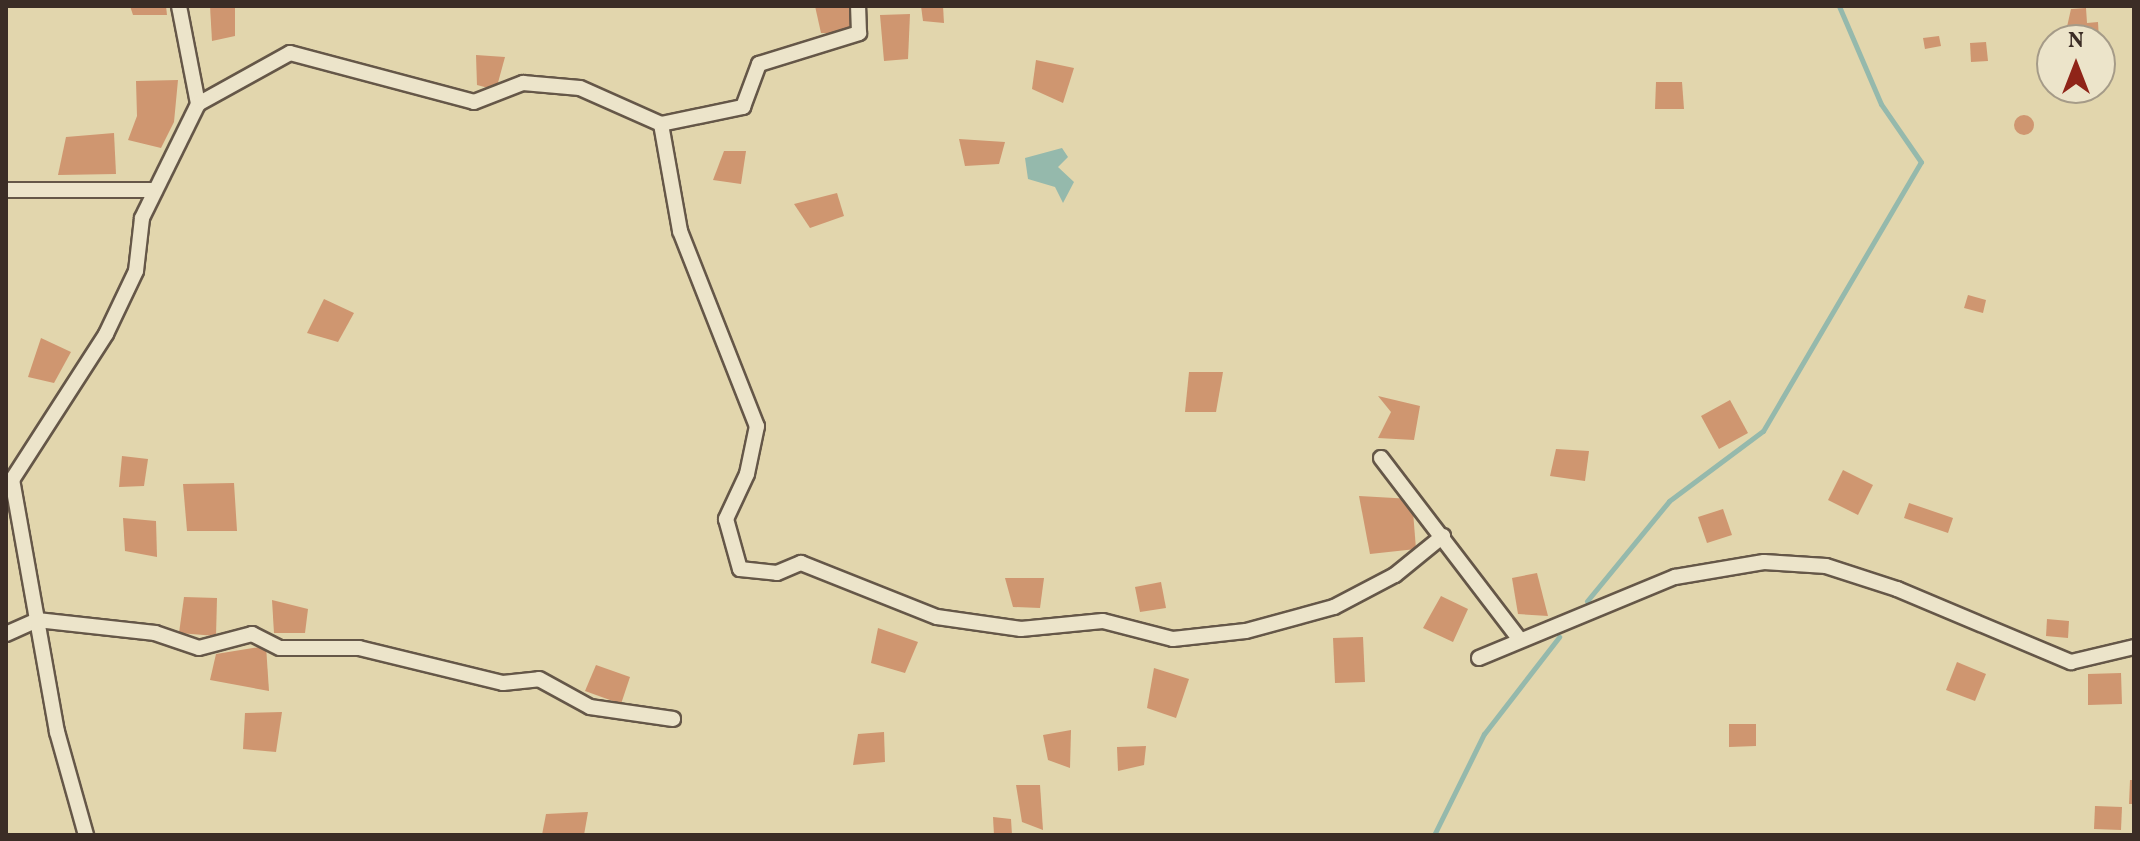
<!DOCTYPE html>
<style>
body{margin:0}
#map{position:relative;width:2140px;height:841px;overflow:hidden;background:#e2d6ad;font-family:Vollkorn,serif}
div>[style]{position:absolute}
.water>*{inset:0;background:#95b9ac}
.stream>*{height:5px;margin:-2.5px;padding:0 2.5px;transform-origin:2.5px;border-radius:2.5px;background:#95b9ac}
.building>*{inset:0;background:#cf9670}
.round{border-radius:50%}
.roads{filter:drop-shadow(2px 0 #655748) drop-shadow(-2px 0 #655748) drop-shadow(0 2px #655748) drop-shadow(0 -2px #655748)}
.street>*{height:14px;margin:-7px;padding:0 7px;transform-origin:7px;border-radius:7px;background:#ece4ca}
span{translate:-50% -50%;white-space:nowrap;text-align:center;line-height:1.15;-webkit-text-stroke:6px #ece4ca;paint-order:stroke}
.frame{position:absolute;inset:0;border:8px solid #3b2d26;pointer-events:none}
.north{position:absolute;left:2036px;top:24px;width:80px;height:80px;box-sizing:border-box;background:#ece4ca;border:2px solid #a59b88;border-radius:50%;rotate:0deg;font-size:22px;font-weight:700;line-height:32px;text-align:center;color:#3b2d26}
.north::after{content:'';display:block;margin:auto;width:28px;height:36px;background:#8f2418;clip-path:polygon(50% 0,100% 100%,50% 72%,0 100%)}
</style>
<div id="map">
<div class="water">
<i style="clip-path:polygon(1062px 148px,1068px 157px,1058px 167px,1074px 182px,1063px 203px,1055px 187px,1028px 179px,1025px 158px)"></i>
</div>
<div class="stream">
<i style="left:1587px;top:601px;width:129px;rotate:-50.6deg"></i>
<i style="left:1669px;top:501px;width:117px;rotate:-36.7deg"></i>
<i style="left:1763px;top:431px;width:312px;rotate:-59.6deg"></i>
<i style="left:1921px;top:162px;width:70px;rotate:-124.6deg"></i>
<i style="left:1881px;top:104px;width:107px;rotate:-113.2deg"></i>
<i style="left:1434px;top:835px;width:113px;rotate:-63.7deg"></i>
<i style="left:1484px;top:734px;width:123px;rotate:-52.3deg"></i>
</div>
<div class="building">
<i style="clip-path:polygon(130px 6px,166px 6px,167px 15px,133px 15px)"></i>
<i style="clip-path:polygon(210px 6px,235px 6px,235px 36px,212px 41px)"></i>
<i style="clip-path:polygon(815px 6px,851px 6px,852px 33px,821px 33px)"></i>
<i style="clip-path:polygon(921px 6px,943px 6px,944px 23px,923px 21px)"></i>
<i style="clip-path:polygon(2086px 8px,2087px 23px,2098px 22px,2099px 40px,2064px 40px,2071px 9px)"></i>
<i style="clip-path:polygon(910px 14px,908px 59px,884px 61px,880px 15px)"></i>
<i style="clip-path:polygon(1939px 36px,1941px 46px,1925px 49px,1923px 38px)"></i>
<i style="clip-path:polygon(1986px 42px,1988px 61px,1971px 62px,1970px 43px)"></i>
<i style="clip-path:polygon(476px 55px,505px 57px,496px 90px,477px 85px)"></i>
<i style="clip-path:polygon(1036px 60px,1074px 68px,1063px 103px,1032px 89px)"></i>
<i style="clip-path:polygon(178px 80px,174px 122px,161px 148px,128px 140px,137px 116px,136px 81px)"></i>
<i style="clip-path:polygon(1656px 82px,1682px 82px,1684px 109px,1655px 109px)"></i>
<i class="round" style="left:2014px;top:115px;width:20px;height:20px"></i>
<i style="clip-path:polygon(114px 133px,116px 174px,58px 175px,66px 137px)"></i>
<i style="clip-path:polygon(959px 139px,1005px 142px,999px 164px,965px 166px)"></i>
<i style="clip-path:polygon(724px 151px,746px 151px,741px 184px,713px 180px)"></i>
<i style="clip-path:polygon(837px 193px,844px 216px,810px 228px,794px 204px)"></i>
<i style="clip-path:polygon(1968px 295px,1986px 300px,1983px 313px,1964px 308px)"></i>
<i style="clip-path:polygon(324px 299px,354px 313px,338px 342px,307px 333px)"></i>
<i style="clip-path:polygon(41px 338px,71px 352px,54px 383px,28px 377px)"></i>
<i style="clip-path:polygon(1189px 372px,1223px 372px,1216px 412px,1185px 412px)"></i>
<i style="clip-path:polygon(1378px 396px,1420px 406px,1414px 440px,1378px 438px,1391px 412px)"></i>
<i style="clip-path:polygon(1730px 400px,1748px 433px,1719px 449px,1701px 416px)"></i>
<i style="clip-path:polygon(1556px 449px,1589px 451px,1585px 481px,1550px 476px)"></i>
<i style="clip-path:polygon(122px 456px,148px 459px,144px 486px,119px 487px)"></i>
<i style="clip-path:polygon(1843px 470px,1873px 485px,1858px 515px,1828px 500px)"></i>
<i style="clip-path:polygon(234px 483px,237px 531px,187px 531px,183px 484px)"></i>
<i style="clip-path:polygon(1359px 496px,1412px 499px,1416px 549px,1370px 554px)"></i>
<i style="clip-path:polygon(1909px 503px,1953px 518px,1948px 533px,1904px 518px)"></i>
<i style="clip-path:polygon(1723px 509px,1732px 535px,1707px 543px,1698px 517px)"></i>
<i style="clip-path:polygon(123px 518px,156px 521px,157px 557px,125px 551px)"></i>
<i style="clip-path:polygon(1537px 573px,1548px 616px,1518px 614px,1512px 578px)"></i>
<i style="clip-path:polygon(1005px 578px,1044px 578px,1040px 608px,1013px 607px)"></i>
<i style="clip-path:polygon(1161px 582px,1166px 608px,1140px 612px,1135px 587px)"></i>
<i style="clip-path:polygon(1441px 596px,1468px 609px,1453px 642px,1423px 628px)"></i>
<i style="clip-path:polygon(184px 597px,217px 598px,216px 636px,179px 633px)"></i>
<i style="clip-path:polygon(272px 600px,308px 609px,305px 633px,274px 633px)"></i>
<i style="clip-path:polygon(2047px 619px,2069px 621px,2068px 638px,2046px 636px)"></i>
<i style="clip-path:polygon(878px 628px,918px 642px,905px 673px,871px 663px)"></i>
<i style="clip-path:polygon(1363px 637px,1365px 682px,1335px 683px,1333px 638px)"></i>
<i style="clip-path:polygon(266px 646px,269px 691px,210px 680px,216px 654px)"></i>
<i style="clip-path:polygon(1957px 662px,1986px 674px,1975px 701px,1946px 690px)"></i>
<i style="clip-path:polygon(596px 665px,630px 677px,621px 704px,585px 691px)"></i>
<i style="clip-path:polygon(1154px 668px,1189px 679px,1176px 718px,1147px 708px)"></i>
<i style="clip-path:polygon(2121px 673px,2122px 704px,2088px 705px,2088px 674px)"></i>
<i style="clip-path:polygon(282px 712px,276px 752px,243px 749px,245px 713px)"></i>
<i style="clip-path:polygon(1729px 724px,1756px 724px,1756px 746px,1729px 747px)"></i>
<i style="clip-path:polygon(1071px 730px,1070px 768px,1048px 760px,1043px 735px)"></i>
<i style="clip-path:polygon(884px 732px,885px 762px,853px 765px,858px 734px)"></i>
<i style="clip-path:polygon(1146px 746px,1144px 765px,1118px 771px,1117px 747px)"></i>
<i style="clip-path:polygon(2130px 780px,2134px 780px,2134px 804px,2129px 804px)"></i>
<i style="clip-path:polygon(1016px 785px,1040px 785px,1043px 830px,1022px 822px)"></i>
<i style="clip-path:polygon(2095px 806px,2122px 807px,2121px 830px,2094px 829px)"></i>
<i style="clip-path:polygon(588px 812px,584px 835px,542px 835px,546px 814px)"></i>
<i style="clip-path:polygon(993px 817px,1011px 819px,1012px 835px,994px 835px)"></i>
</div>
<div class="roads">
<div class="street">
<i style="left:179px;top:6px;width:100px;rotate:79deg"></i>
<i style="left:661px;top:124px;width:109px;rotate:79.9deg"></i>
<i style="left:680px;top:231px;width:210px;rotate:68.5deg"></i>
<i style="left:757px;top:426px;width:49px;rotate:101.8deg"></i>
<i style="left:747px;top:474px;width:50px;rotate:115deg"></i>
<i style="left:726px;top:519px;width:52px;rotate:74.4deg"></i>
<i style="left:740px;top:569px;width:37px;rotate:6deg"></i>
<i style="left:777px;top:573px;width:26px;rotate:-23deg"></i>
<i style="left:801px;top:563px;width:146px;rotate:21.7deg"></i>
<i style="left:937px;top:617px;width:85px;rotate:8.1deg"></i>
<i style="left:1021px;top:629px;width:82px;rotate:-5.6deg"></i>
<i style="left:1103px;top:621px;width:72px;rotate:14.4deg"></i>
<i style="left:1173px;top:639px;width:73px;rotate:-6.3deg"></i>
<i style="left:1246px;top:631px;width:91px;rotate:-15.3deg"></i>
<i style="left:1334px;top:607px;width:69px;rotate:-27.7deg"></i>
<i style="left:1395px;top:575px;width:62px;rotate:-39.1deg"></i>
<i style="left:6px;top:190px;width:149px"></i>
<i style="left:1381px;top:458px;width:229px;rotate:52.6deg"></i>
<i style="left:6px;top:634px;width:34px;rotate:-24deg"></i>
<i style="left:37px;top:620px;width:119px;rotate:6.3deg"></i>
<i style="left:155px;top:633px;width:46px;rotate:18.8deg"></i>
<i style="left:199px;top:648px;width:55px;rotate:-14.8deg"></i>
<i style="left:252px;top:634px;width:31px;rotate:27deg"></i>
<i style="left:280px;top:648px;width:79px"></i>
<i style="left:359px;top:648px;width:148px;rotate:13.7deg"></i>
<i style="left:503px;top:683px;width:36px;rotate:-6deg"></i>
<i style="left:539px;top:679px;width:58px;rotate:28.8deg"></i>
<i style="left:590px;top:707px;width:84px;rotate:8.2deg"></i>
<i style="left:1479px;top:658px;width:212px;rotate:-22.5deg"></i>
<i style="left:1675px;top:577px;width:90px;rotate:-9.6deg"></i>
<i style="left:1764px;top:562px;width:62px;rotate:3.7deg"></i>
<i style="left:1826px;top:566px;width:75px;rotate:17.9deg"></i>
<i style="left:1897px;top:589px;width:189px;rotate:22.8deg"></i>
<i style="left:2071px;top:662px;width:65px;rotate:-13.4deg"></i>
<i style="left:86px;top:835px;width:107px;rotate:-105.7deg"></i>
<i style="left:57px;top:732px;width:256px;rotate:-100.1deg"></i>
<i style="left:12px;top:480px;width:174px;rotate:-57.2deg"></i>
<i style="left:106px;top:334px;width:70px;rotate:-64.5deg"></i>
<i style="left:136px;top:271px;width:53px;rotate:-83.5deg"></i>
<i style="left:142px;top:218px;width:127px;rotate:-63.8deg"></i>
<i style="left:198px;top:104px;width:105px;rotate:-29deg"></i>
<i style="left:290px;top:53px;width:190px;rotate:14.9deg"></i>
<i style="left:474px;top:102px;width:53px;rotate:-21.2deg"></i>
<i style="left:523px;top:83px;width:57px;rotate:5deg"></i>
<i style="left:580px;top:88px;width:89px;rotate:24deg"></i>
<i style="left:661px;top:124px;width:84px;rotate:-11.7deg"></i>
<i style="left:743px;top:107px;width:46px;rotate:-69.6deg"></i>
<i style="left:759px;top:64px;width:105px;rotate:-17.2deg"></i>
<i style="left:859px;top:33px;width:27px;rotate:-92deg"></i>
</div>
</div>
<div class="frame"></div>
<div class="north">N</div>
</div>
